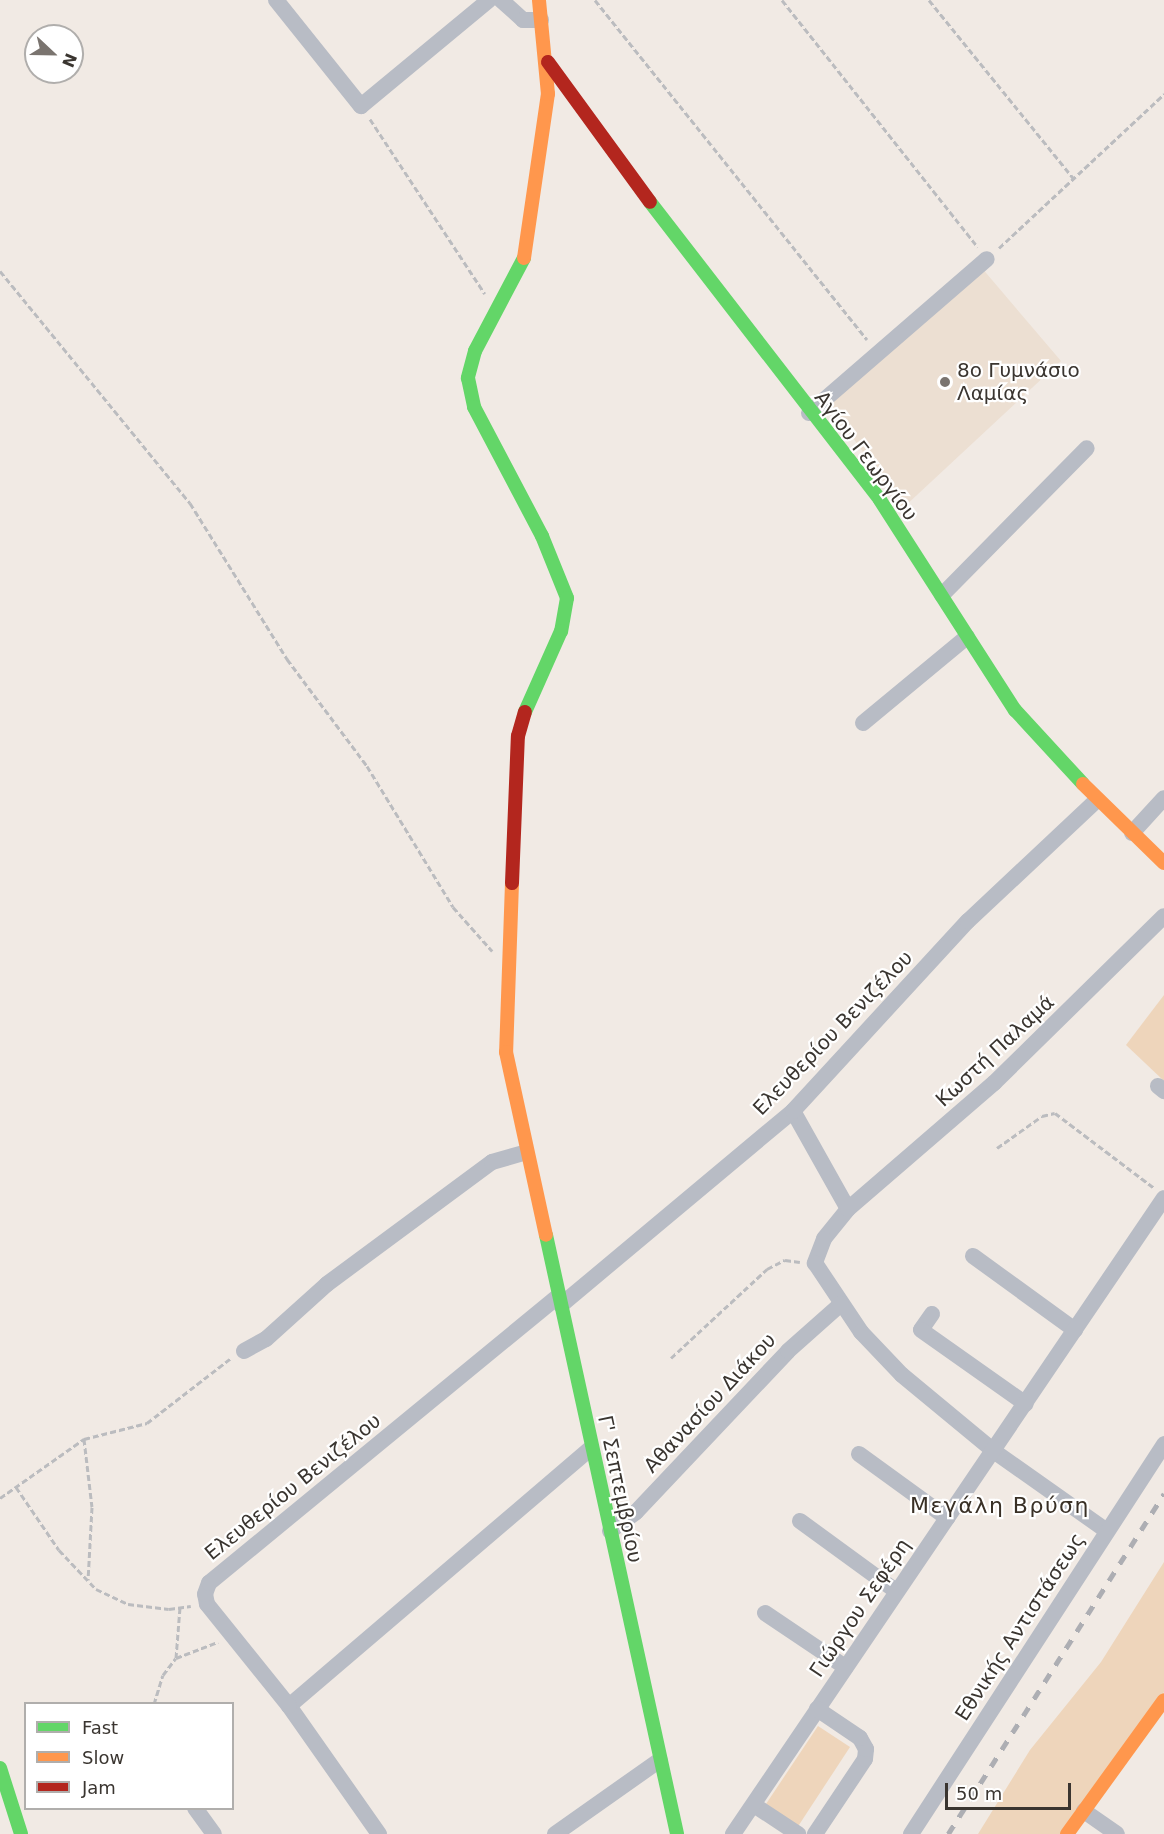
<!DOCTYPE html>
<meta charset="utf-8">
<style>
body{margin:0}
#map{position:relative;width:1164px;height:1834px;overflow:hidden;background:#f1eae4;font-family:"DejaVu Sans",sans-serif}
div>[style]{position:absolute}
.built>*{inset:0;background:#ecdfd2}
.green>*{inset:0;background:#eed5bb}
.path>*{height:3px;margin-top:-1.5px;transform-origin:0;background:repeating-linear-gradient(90deg,#bbbcbf 0 6px,transparent 0 9px)}
.street>*{height:16px;margin:-8px;padding:0 8px;transform-origin:8px;border-radius:8px;background:#b8bcc5}
.fast>*{height:14px;margin:-7px;padding:0 7px;transform-origin:7px;border-radius:7px;background:#63d668}
.slow>*{height:14px;margin:-7px;padding:0 7px;transform-origin:7px;border-radius:7px;background:#ff974d}
.jam>*{height:14px;margin:-7px;padding:0 7px;transform-origin:7px;border-radius:7px;background:#b3261e}
.rail>*{height:4.5px;margin-top:-2.25px;transform-origin:0;background:repeating-linear-gradient(90deg,#adaeb3 0 10px,transparent 0 20px)}
.dots>*{width:16px;height:16px;translate:-50% -50%;box-sizing:border-box;border:3px solid #fff;border-radius:50%}
span{translate:-50% -50%;white-space:nowrap;text-align:center;line-height:1.15;-webkit-text-stroke:4.5px #fff;paint-order:stroke}
.poi-label{font-size:20px;color:#3a3530}
.left{translate:0 -50%;text-align:left}
.street-label{font-size:20px;color:#3a3530}
.quarter-label{font-size:22px;color:#393026;letter-spacing:1.5px}
.legend{position:absolute;left:24px;top:1702px;width:210px;height:108px;box-sizing:border-box;background:#fff;border:2px solid #b0aeac;margin:0;padding:8px 10px;list-style:none;font-size:18px;color:#3a3530}
.legend li{display:flex;align-items:center;gap:12px;height:30px}
.legend b{width:30px;border:2px solid #b0aeac}
.north{position:absolute;left:24px;top:24px;width:60px;height:60px;box-sizing:border-box;background:#fff;border:2px solid #b0aeac;border-radius:50%;rotate:112deg;font-size:16px;font-weight:700;line-height:24px;text-align:center;color:#3a3530}
.north::after{content:'';display:block;margin:auto;width:21px;height:27px;background:#7a746f;clip-path:polygon(50% 0,100% 100%,50% 72%,0 100%)}
.scale{position:absolute;left:945px;top:1783px;width:126px;height:27px;box-sizing:border-box;border:3px solid #3a3530;border-top:0;padding-left:8px;font-size:18px;line-height:21px;white-space:nowrap;color:#3a3530;-webkit-text-stroke:4px #fff;paint-order:stroke}
</style>
<div id="map">
<div class="built">
<i style="clip-path:polygon(981px 267px,1061px 361px,903px 508px,828px 403px)"></i>
</div>
<div class="green">
<i style="clip-path:polygon(1164px 995px,1164px 1081px,1126px 1045px)"></i>
<i style="clip-path:polygon(1164px 1562px,1164px 1692px,1061px 1834px,978px 1834px,1030px 1750px,1101px 1662px)"></i>
<i style="clip-path:polygon(818px 1726px,850px 1747px,795px 1831px,762px 1810px)"></i>
</div>
<div class="path">
<i style="left:595px;top:0;width:435px;rotate:51.3deg"></i>
<i style="left:782px;top:0;width:315px;rotate:51.6deg"></i>
<i style="left:929px;top:0;width:232px;rotate:51deg"></i>
<i style="left:370px;top:119px;width:209px;rotate:56.7deg"></i>
<i style="left:999px;top:248px;width:226px;rotate:-43deg"></i>
<i style="left:0;top:271px;width:300px;rotate:50.7deg"></i>
<i style="left:190px;top:503px;width:184px;rotate:58.1deg"></i>
<i style="left:287px;top:659px;width:134px;rotate:53.2deg"></i>
<i style="left:367px;top:766px;width:165px;rotate:58.6deg"></i>
<i style="left:453px;top:907px;width:59px;rotate:48.4deg"></i>
<i style="left:997px;top:1148px;width:55px;rotate:-35.4deg"></i>
<i style="left:1042px;top:1116px;width:13px;rotate:-13deg"></i>
<i style="left:1055px;top:1113px;width:124px;rotate:37.1deg"></i>
<i style="left:671px;top:1358px;width:131px;rotate:-42.8deg"></i>
<i style="left:767px;top:1269px;width:20px;rotate:-27deg"></i>
<i style="left:785px;top:1260px;width:15px;rotate:8deg"></i>
<i style="left:84px;top:1439px;width:68px;rotate:83.3deg"></i>
<i style="left:92px;top:1507px;width:73px;rotate:93.1deg"></i>
<i style="left:16px;top:1487px;width:76px;rotate:55.7deg"></i>
<i style="left:59px;top:1550px;width:54px;rotate:46.5deg"></i>
<i style="left:96px;top:1589px;width:35px;rotate:25deg"></i>
<i style="left:128px;top:1604px;width:41px;rotate:7deg"></i>
<i style="left:169px;top:1609px;width:22px;rotate:-8deg"></i>
<i style="left:0;top:1498px;width:103px;rotate:-35.1deg"></i>
<i style="left:84px;top:1439px;width:65px;rotate:-14.3deg"></i>
<i style="left:147px;top:1423px;width:106px;rotate:-37.7deg"></i>
<i style="left:176px;top:1658px;width:51px;rotate:-85.5deg"></i>
<i style="left:154px;top:1704px;width:30px;rotate:-73deg"></i>
<i style="left:163px;top:1675px;width:21px;rotate:-53deg"></i>
<i style="left:176px;top:1658px;width:45px;rotate:-20.9deg"></i>
</div>
<div class="street">
<i style="left:276px;top:0;width:136px;rotate:51.3deg"></i>
<i style="left:361px;top:106px;width:166px;rotate:-39.6deg"></i>
<i style="left:501px;top:0;width:30px;rotate:42deg"></i>
<i style="left:523px;top:20px;width:18px"></i>
<i style="left:809px;top:413px;width:235px;rotate:-40.9deg"></i>
<i style="left:942px;top:595px;width:206px;rotate:-45.4deg"></i>
<i style="left:863px;top:723px;width:135px;rotate:-39.6deg"></i>
<i style="left:1132px;top:833px;width:47px;rotate:-47.6deg"></i>
<i style="left:1158px;top:1086px;width:8px;rotate:40deg"></i>
<i style="left:793px;top:1111px;width:112px;rotate:60.7deg"></i>
<i style="left:848px;top:1209px;width:38px;rotate:129deg"></i>
<i style="left:824px;top:1239px;width:26px;rotate:111deg"></i>
<i style="left:815px;top:1263px;width:83px;rotate:56.3deg"></i>
<i style="left:861px;top:1332px;width:59px;rotate:46.4deg"></i>
<i style="left:902px;top:1375px;width:121px;rotate:39.6deg"></i>
<i style="left:995px;top:1452px;width:137px;rotate:35.2deg"></i>
<i style="left:848px;top:1209px;width:193px;rotate:-40.8deg"></i>
<i style="left:994px;top:1083px;width:238px;rotate:-44.5deg"></i>
<i style="left:973px;top:1256px;width:126px;rotate:36deg"></i>
<i style="left:561px;top:1305px;width:302px;rotate:-39.9deg"></i>
<i style="left:793px;top:1111px;width:258px;rotate:-47.4deg"></i>
<i style="left:968px;top:921px;width:177px;rotate:-43.2deg"></i>
<i style="left:932px;top:1314px;width:19px;rotate:125deg"></i>
<i style="left:921px;top:1330px;width:128px;rotate:35.2deg"></i>
<i style="left:244px;top:1351px;width:25px;rotate:-29deg"></i>
<i style="left:266px;top:1339px;width:82px;rotate:-42deg"></i>
<i style="left:327px;top:1284px;width:205px;rotate:-36.5deg"></i>
<i style="left:492px;top:1162px;width:35px;rotate:-16deg"></i>
<i style="left:859px;top:1454px;width:109px;rotate:36deg"></i>
<i style="left:800px;top:1521px;width:119px;rotate:36.1deg"></i>
<i style="left:610px;top:1531px;width:32px;rotate:-36deg"></i>
<i style="left:636px;top:1512px;width:221px;rotate:-46.6deg"></i>
<i style="left:788px;top:1351px;width:71px;rotate:-41.6deg"></i>
<i style="left:765px;top:1613px;width:97px;rotate:34deg"></i>
<i style="left:289px;top:1706px;width:397px;rotate:-40.5deg"></i>
<i style="left:754px;top:1805px;width:53px;rotate:33.4deg"></i>
<i style="left:195px;top:1808px;width:32px;rotate:54deg"></i>
<i style="left:1084px;top:1811px;width:40px;rotate:34.9deg"></i>
<i style="left:379px;top:1834px;width:156px;rotate:-125.1deg"></i>
<i style="left:289px;top:1706px;width:131px;rotate:-128.8deg"></i>
<i style="left:207px;top:1604px;width:10px;rotate:-101deg"></i>
<i style="left:205px;top:1594px;width:12px;rotate:-70deg"></i>
<i style="left:209px;top:1583px;width:453px;rotate:-39.4deg"></i>
<i style="left:555px;top:1834px;width:128px;rotate:-35.2deg"></i>
<i style="left:733px;top:1834px;width:768px;rotate:-55.88deg"></i>
<i style="left:815px;top:1834px;width:90px;rotate:-56.3deg"></i>
<i style="left:865px;top:1759px;width:10px;rotate:-84deg"></i>
<i style="left:866px;top:1749px;width:13px;rotate:-119deg"></i>
<i style="left:860px;top:1738px;width:52px;rotate:-146deg"></i>
<i style="left:911px;top:1834px;width:465px;rotate:-57deg"></i>
</div>
<div class="fast">
<i style="left:650px;top:202px;width:376px;rotate:52.3deg"></i>
<i style="left:880px;top:500px;width:250px;rotate:57.3deg"></i>
<i style="left:1015px;top:710px;width:100px;rotate:47.4deg"></i>
<i style="left:524px;top:258px;width:105px;rotate:117.8deg"></i>
<i style="left:475px;top:351px;width:28px;rotate:105deg"></i>
<i style="left:468px;top:378px;width:30px;rotate:78deg"></i>
<i style="left:474px;top:407px;width:146px;rotate:62.2deg"></i>
<i style="left:542px;top:536px;width:67px;rotate:68deg"></i>
<i style="left:567px;top:598px;width:34px;rotate:100deg"></i>
<i style="left:561px;top:631px;width:89px;rotate:114deg"></i>
<i style="left:546px;top:1235px;width:613px;rotate:77.66deg"></i>
<i style="left:0;top:1768px;width:69px;rotate:72.3deg"></i>
</div>
<div class="slow">
<i style="left:524px;top:258px;width:166px;rotate:-81.7deg"></i>
<i style="left:548px;top:94px;width:94px;rotate:-95.5deg"></i>
<i style="left:1083px;top:784px;width:113px;rotate:44.3deg"></i>
<i style="left:512px;top:883px;width:169px;rotate:92deg"></i>
<i style="left:506px;top:1052px;width:187px;rotate:77.7deg"></i>
<i style="left:1067px;top:1834px;width:165px;rotate:-54.1deg"></i>
</div>
<div class="jam">
<i style="left:548px;top:62px;width:173px;rotate:53.9deg"></i>
<i style="left:512px;top:883px;width:147px;rotate:-87.7deg"></i>
<i style="left:518px;top:736px;width:25px;rotate:-74deg"></i>
</div>
<div class="rail">
<i style="left:948px;top:1834px;width:403px;rotate:-57.6deg"></i>
</div>
<div class="dots">
<i style="left:945px;top:382px;background:#7a746f"></i>
</div>
<div class="poi-label">
<span class="left" style="left:957px;top:382px">8ο Γυμνάσιο<br>Λαμίας</span>
</div>
<div class="street-label">
<span style="left:866px;top:456px;rotate:53deg">Αγίου Γεωργίου</span>
<span style="left:833px;top:1033px;rotate:-46deg">Ελευθερίου Βενιζέλου</span>
<span style="left:995px;top:1051px;rotate:-43deg">Κωστή Παλαμά</span>
<span style="left:710px;top:1403px;rotate:-47deg">Αθανασίου Διάκου</span>
<span style="left:293px;top:1487px;rotate:-39deg">Ελευθερίου Βενιζέλου</span>
<span style="left:620px;top:1489px;rotate:78deg">Γ' Σεπτεμβρίου</span>
<span style="left:860px;top:1608px;rotate:-56deg">Γιώργου Σεφέρη</span>
<span style="left:1020px;top:1627px;rotate:-57deg">Εθνικής Αντιστάσεως</span>
</div>
<div class="quarter-label">
<span style="left:1000px;top:1506px">Μεγάλη Βρύση</span>
</div>
<ul class="legend">
<li><b style="height:8px;background:#63d668"></b>Fast</li>
<li><b style="height:8px;background:#ff974d"></b>Slow</li>
<li><b style="height:8px;background:#b3261e"></b>Jam</li>
</ul>
<div class="north">N</div>
<div class="scale">50 m</div>
</div>
